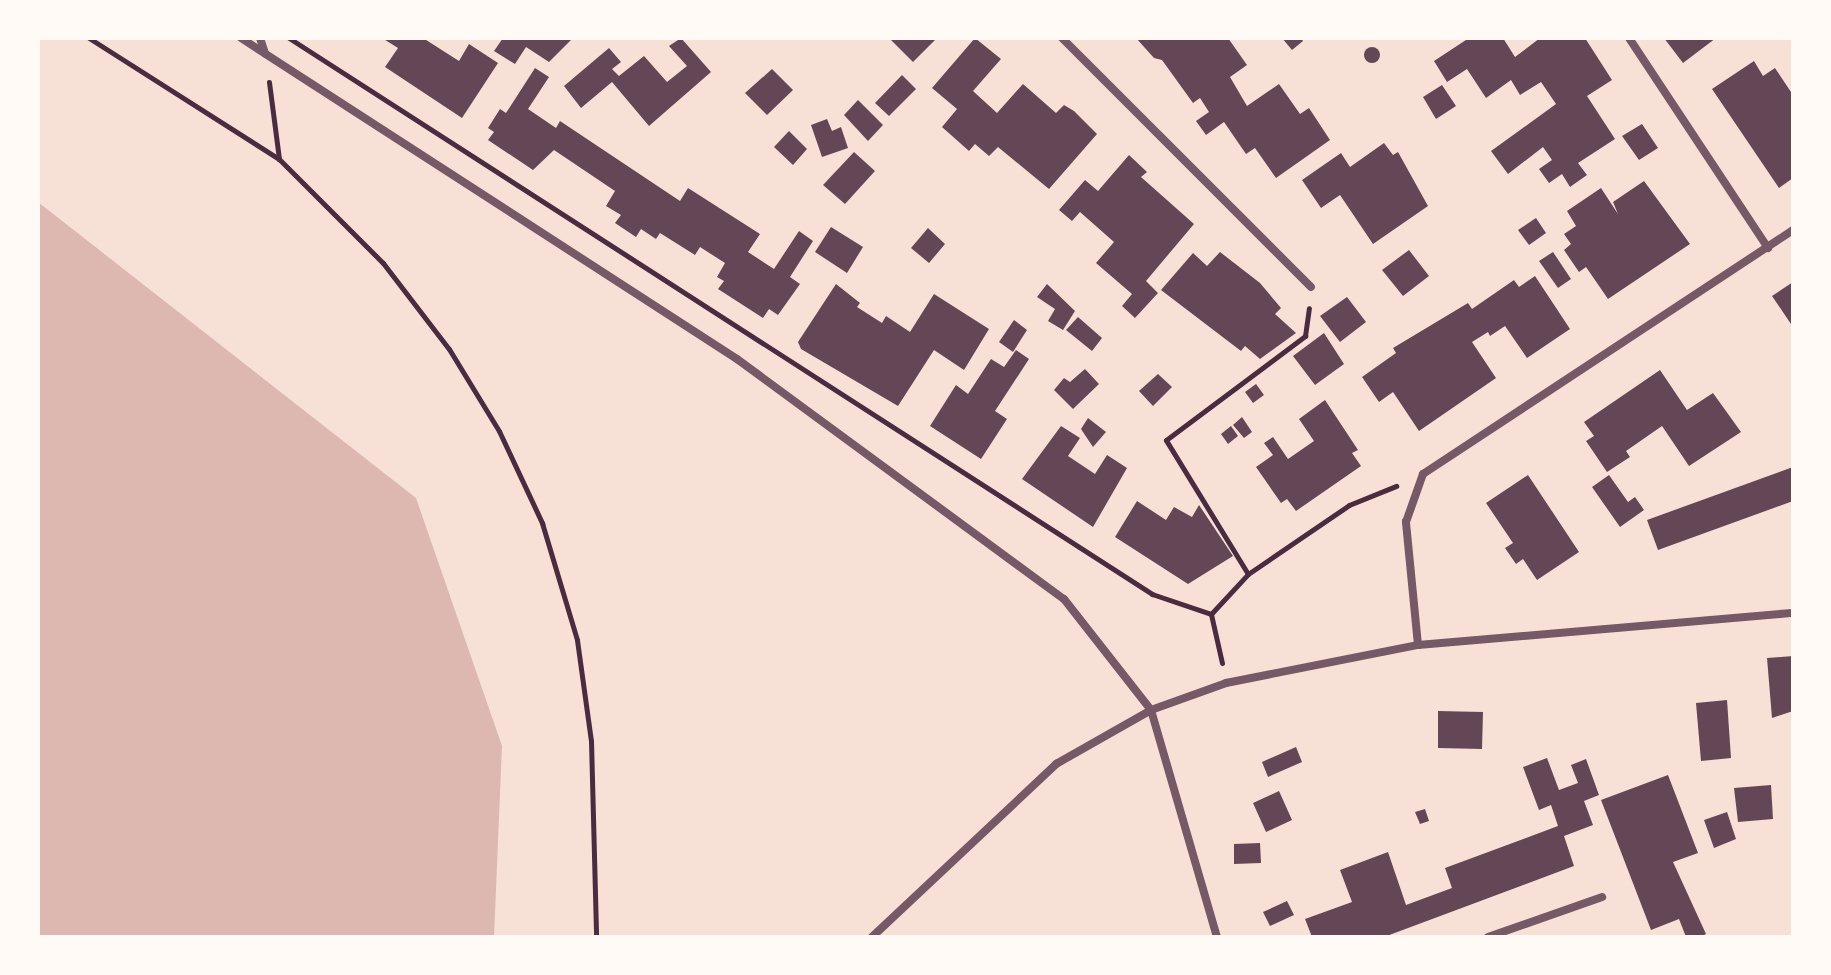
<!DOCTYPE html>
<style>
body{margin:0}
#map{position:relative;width:1831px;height:975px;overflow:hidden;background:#f7e1d7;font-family:Barlow,sans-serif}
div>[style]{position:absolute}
.water>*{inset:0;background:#dcb8b0}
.building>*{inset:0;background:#644757}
.round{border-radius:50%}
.path>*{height:5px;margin:-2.5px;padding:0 2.5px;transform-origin:2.5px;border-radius:2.5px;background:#4a2c40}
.minor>*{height:8px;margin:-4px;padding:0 4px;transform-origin:4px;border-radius:4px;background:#755966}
span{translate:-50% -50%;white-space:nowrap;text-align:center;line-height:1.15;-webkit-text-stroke:7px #fffaf5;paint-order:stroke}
.frame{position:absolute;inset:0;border:40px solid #fffaf5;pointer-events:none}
</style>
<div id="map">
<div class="water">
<i style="clip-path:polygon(38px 202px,416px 498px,502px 746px,494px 937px,38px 937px)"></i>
</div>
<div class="building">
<i style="clip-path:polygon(382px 38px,423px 38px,459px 61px,469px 44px,498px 63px,462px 118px,385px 67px,398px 48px)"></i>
<i style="clip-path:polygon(503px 38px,573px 38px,549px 62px,526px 47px,515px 64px,494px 51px)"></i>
<i style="clip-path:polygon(681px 38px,711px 72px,649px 126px,612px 82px,581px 108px,564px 86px,609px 48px,621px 62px,612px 69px,619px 76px,644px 56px,667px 82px,687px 66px,669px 46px)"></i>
<i style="clip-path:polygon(889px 38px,937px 38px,913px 62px)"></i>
<i style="clip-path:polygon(975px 38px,1001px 59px,973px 91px,997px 113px,1023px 84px,1056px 113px,1064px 105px,1074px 111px,1097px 134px,1049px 189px,998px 147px,989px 156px,975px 144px,969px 151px,942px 127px,957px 109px,932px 88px)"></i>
<i style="clip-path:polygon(1136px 38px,1228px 38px,1247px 65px,1230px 77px,1247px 106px,1279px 84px,1300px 114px,1309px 108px,1330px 140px,1276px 178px,1255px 148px,1246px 154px,1224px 122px,1206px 135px,1196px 121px,1209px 112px,1200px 98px,1193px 103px,1162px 60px,1154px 58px)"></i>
<i style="clip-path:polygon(1282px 38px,1301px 38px,1303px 41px,1292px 50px)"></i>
<i style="clip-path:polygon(1469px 38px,1503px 38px,1515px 57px,1540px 38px,1585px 38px,1612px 80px,1587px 96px,1615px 139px,1578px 163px,1587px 175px,1570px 187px,1562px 174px,1549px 183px,1539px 169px,1552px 160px,1543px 147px,1508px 174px,1491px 151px,1556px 104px,1541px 82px,1520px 95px,1511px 80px,1486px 98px,1467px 69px,1447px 82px,1434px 61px)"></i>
<i style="clip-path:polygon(1664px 38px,1716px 38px,1683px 63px)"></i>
<i class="round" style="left:1364px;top:47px;width:16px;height:16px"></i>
<i style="clip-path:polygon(1754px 61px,1763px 76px,1775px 68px,1793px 95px,1793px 178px,1779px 188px,1712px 89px)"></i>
<i style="clip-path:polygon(535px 68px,549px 77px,528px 109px,556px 128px,560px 121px,680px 201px,688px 188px,760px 234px,748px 252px,774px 269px,799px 231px,813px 241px,790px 277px,800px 284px,778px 315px,769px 309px,763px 318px,718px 289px,724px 281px,717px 277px,725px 263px,700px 247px,695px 255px,660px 233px,656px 239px,641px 229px,636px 237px,615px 223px,621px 215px,606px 206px,615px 191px,554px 150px,533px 170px,488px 140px,494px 132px,488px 128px,500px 109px,506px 113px)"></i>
<i style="clip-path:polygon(772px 69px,793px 90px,767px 115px,745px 93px)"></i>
<i style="clip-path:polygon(902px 75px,916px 89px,889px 116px,875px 103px)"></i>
<i style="clip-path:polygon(1442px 85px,1456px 106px,1436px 119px,1423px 97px)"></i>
<i style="clip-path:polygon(858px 100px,883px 125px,868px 141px,844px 115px)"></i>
<i style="clip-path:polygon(827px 119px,832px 131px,841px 127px,848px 148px,822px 157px,811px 125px)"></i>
<i style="clip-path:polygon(1642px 124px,1658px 148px,1639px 160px,1622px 136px)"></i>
<i style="clip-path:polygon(789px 131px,807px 149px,793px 165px,774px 147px)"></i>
<i style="clip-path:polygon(1384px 143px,1393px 155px,1398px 152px,1428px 206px,1373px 244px,1340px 195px,1321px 208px,1302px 180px,1341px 153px,1350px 167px)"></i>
<i style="clip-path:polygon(854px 152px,875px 171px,845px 204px,823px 185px)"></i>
<i style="clip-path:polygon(1129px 155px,1147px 172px,1141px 177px,1194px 224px,1146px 281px,1158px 293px,1135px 318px,1122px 306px,1132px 294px,1096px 263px,1114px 242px,1080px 212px,1072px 221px,1059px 210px,1085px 180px,1098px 191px)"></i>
<i style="clip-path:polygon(1644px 181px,1690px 244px,1608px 299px,1586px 267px,1579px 272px,1564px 250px,1571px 244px,1564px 234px,1576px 226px,1567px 211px,1601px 188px,1618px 214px,1613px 202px)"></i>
<i style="clip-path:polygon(1536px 218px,1546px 233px,1529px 245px,1518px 230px)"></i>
<i style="clip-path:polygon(831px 227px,863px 247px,847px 273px,815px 252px)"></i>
<i style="clip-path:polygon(928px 228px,945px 244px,929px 263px,911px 248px)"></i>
<i style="clip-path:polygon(1409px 250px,1429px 276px,1403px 296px,1382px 270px)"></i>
<i style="clip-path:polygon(1220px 252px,1260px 283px,1281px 308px,1275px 314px,1296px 333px,1260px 359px,1245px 346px,1241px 351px,1161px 290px,1193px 253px,1207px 266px)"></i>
<i style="clip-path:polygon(1553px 252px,1571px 279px,1558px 288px,1539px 261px)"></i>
<i style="clip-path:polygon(1535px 276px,1570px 329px,1527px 358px,1505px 326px,1490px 336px,1488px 332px,1472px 342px,1496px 378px,1419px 431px,1393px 392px,1379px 402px,1362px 377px,1396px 353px,1393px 348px,1468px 303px,1472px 309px,1514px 280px,1519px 287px)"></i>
<i style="clip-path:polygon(1793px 282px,1793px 327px,1772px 296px)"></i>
<i style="clip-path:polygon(836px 284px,860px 303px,857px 307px,882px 323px,886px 316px,910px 332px,934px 294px,989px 329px,964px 370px,934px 350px,898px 406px,801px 349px,798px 342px)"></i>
<i style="clip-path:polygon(1047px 284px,1075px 311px,1063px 330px,1048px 321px,1055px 309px,1037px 297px)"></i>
<i style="clip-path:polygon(1347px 297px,1366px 322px,1340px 342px,1320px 316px)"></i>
<i style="clip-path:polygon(1078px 317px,1102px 338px,1092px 351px,1066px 330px)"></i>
<i style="clip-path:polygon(1014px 320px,1027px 330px,1013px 352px,999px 342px)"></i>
<i style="clip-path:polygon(1324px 333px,1344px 364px,1315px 385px,1293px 356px)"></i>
<i style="clip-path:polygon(1016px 350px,1029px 359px,995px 411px,1007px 419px,981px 459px,930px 426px,956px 385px,968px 394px,991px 359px,1004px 367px)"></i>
<i style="clip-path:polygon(1085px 369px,1099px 384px,1073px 409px,1054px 390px,1064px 378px,1070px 382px)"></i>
<i style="clip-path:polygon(1660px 370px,1687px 410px,1713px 393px,1741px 432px,1689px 466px,1662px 426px,1626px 451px,1630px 457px,1607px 472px,1586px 441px,1594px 436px,1584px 422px)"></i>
<i style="clip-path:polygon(1158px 374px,1172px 387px,1153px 406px,1139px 391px)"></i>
<i style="clip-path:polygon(1256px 384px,1264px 395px,1253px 403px,1245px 392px)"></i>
<i style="clip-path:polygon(1325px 400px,1358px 450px,1352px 453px,1361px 466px,1296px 511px,1287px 499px,1281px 503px,1256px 467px,1273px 455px,1264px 443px,1273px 437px,1288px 459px,1314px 441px,1299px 419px)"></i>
<i style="clip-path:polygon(1242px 417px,1252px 432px,1244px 438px,1233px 425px)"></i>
<i style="clip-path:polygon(1088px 418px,1106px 432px,1093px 447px,1081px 429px)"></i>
<i style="clip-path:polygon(1061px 426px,1080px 438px,1068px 456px,1095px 474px,1107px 455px,1127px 468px,1093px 527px,1022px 479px)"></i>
<i style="clip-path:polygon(1231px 426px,1238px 436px,1228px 444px,1221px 434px)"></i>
<i style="clip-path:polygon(1793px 467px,1793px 501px,1658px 550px,1647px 520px)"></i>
<i style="clip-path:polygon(1528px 475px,1579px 552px,1537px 580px,1523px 559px,1516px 564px,1505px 548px,1513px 543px,1486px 503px)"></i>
<i style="clip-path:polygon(1609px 475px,1628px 502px,1635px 497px,1644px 510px,1620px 527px,1592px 487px)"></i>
<i style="clip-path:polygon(1137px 501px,1166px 520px,1174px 507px,1192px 517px,1199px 505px,1233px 556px,1188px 584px,1115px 537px)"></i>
<i style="clip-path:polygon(1793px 656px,1793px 711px,1772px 718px,1767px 658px)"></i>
<i style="clip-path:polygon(1727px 700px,1731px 758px,1701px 761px,1696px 703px)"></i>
<i style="clip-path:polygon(1438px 711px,1483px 712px,1482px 749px,1438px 748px)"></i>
<i style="clip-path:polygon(1296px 747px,1302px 762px,1268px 777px,1262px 762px)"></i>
<i style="clip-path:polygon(1547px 758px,1559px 790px,1578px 783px,1571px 765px,1586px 759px,1599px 795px,1584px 801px,1593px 825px,1564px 836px,1574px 866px,1384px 937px,1312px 937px,1305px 919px,1352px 902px,1340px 870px,1388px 852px,1406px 905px,1452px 888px,1445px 868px,1558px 826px,1551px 805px,1539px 810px,1523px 767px)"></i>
<i style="clip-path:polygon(1668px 775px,1698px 853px,1673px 862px,1706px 934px,1700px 937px,1686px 937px,1679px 919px,1651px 930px,1601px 800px)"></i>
<i style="clip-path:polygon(1771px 785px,1773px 819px,1738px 822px,1734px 788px)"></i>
<i style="clip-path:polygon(1279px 791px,1292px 820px,1266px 832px,1253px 803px)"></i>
<i style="clip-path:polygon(1425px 809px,1429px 821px,1420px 824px,1415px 812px)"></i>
<i style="clip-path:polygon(1727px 812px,1736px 839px,1714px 848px,1704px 820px)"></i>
<i style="clip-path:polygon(1260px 843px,1261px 863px,1234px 864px,1234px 844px)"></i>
<i style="clip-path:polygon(1287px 901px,1294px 915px,1270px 926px,1263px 912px)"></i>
</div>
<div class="path">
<i style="left:89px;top:38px;width:225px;rotate:32.5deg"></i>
<i style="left:279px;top:159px;width:147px;rotate:45deg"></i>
<i style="left:383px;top:263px;width:108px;rotate:52.5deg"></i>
<i style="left:449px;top:349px;width:96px;rotate:58.6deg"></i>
<i style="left:499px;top:431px;width:102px;rotate:64.9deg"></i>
<i style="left:542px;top:523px;width:122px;rotate:73.3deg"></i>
<i style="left:577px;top:640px;width:102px;rotate:82.1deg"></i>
<i style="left:591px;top:741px;width:196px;rotate:88.5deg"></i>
<i style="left:289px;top:38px;width:1027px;rotate:32.79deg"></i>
<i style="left:1152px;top:594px;width:62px;rotate:18.7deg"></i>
<i style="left:269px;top:82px;width:78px;rotate:82.6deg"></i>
<i style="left:1248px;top:574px;width:157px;rotate:-121.5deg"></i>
<i style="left:1166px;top:440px;width:174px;rotate:-36.8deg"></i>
<i style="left:1305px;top:336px;width:28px;rotate:-82deg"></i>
<i style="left:1222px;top:663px;width:50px;rotate:-102.7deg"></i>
<i style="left:1211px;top:614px;width:54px;rotate:-47.2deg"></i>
<i style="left:1248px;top:574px;width:122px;rotate:-34.3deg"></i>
<i style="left:1349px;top:505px;width:51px;rotate:-22deg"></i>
</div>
<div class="minor">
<i style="left:241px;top:38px;width:591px;rotate:32.91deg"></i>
<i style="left:737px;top:359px;width:406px;rotate:36.3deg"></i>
<i style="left:1064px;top:599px;width:141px;rotate:51.9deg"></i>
<i style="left:1151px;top:710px;width:236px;rotate:73.8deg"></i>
<i style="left:260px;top:38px;width:16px;rotate:72deg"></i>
<i style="left:1062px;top:38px;width:352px;rotate:45deg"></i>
<i style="left:1629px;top:38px;width:252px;rotate:56.5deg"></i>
<i style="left:1418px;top:645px;width:124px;rotate:-95.6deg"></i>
<i style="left:1406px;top:522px;width:51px;rotate:-70.5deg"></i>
<i style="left:1423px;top:474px;width:443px;rotate:-33.4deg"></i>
<i style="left:872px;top:937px;width:253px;rotate:-43.2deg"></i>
<i style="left:1056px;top:764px;width:109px;rotate:-29.6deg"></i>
<i style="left:1151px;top:710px;width:80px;rotate:-19.8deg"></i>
<i style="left:1226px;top:683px;width:196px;rotate:-11.2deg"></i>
<i style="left:1418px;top:645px;width:376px;rotate:-4.9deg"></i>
<i style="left:1488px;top:937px;width:121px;rotate:-19.3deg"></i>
</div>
<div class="frame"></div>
</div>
